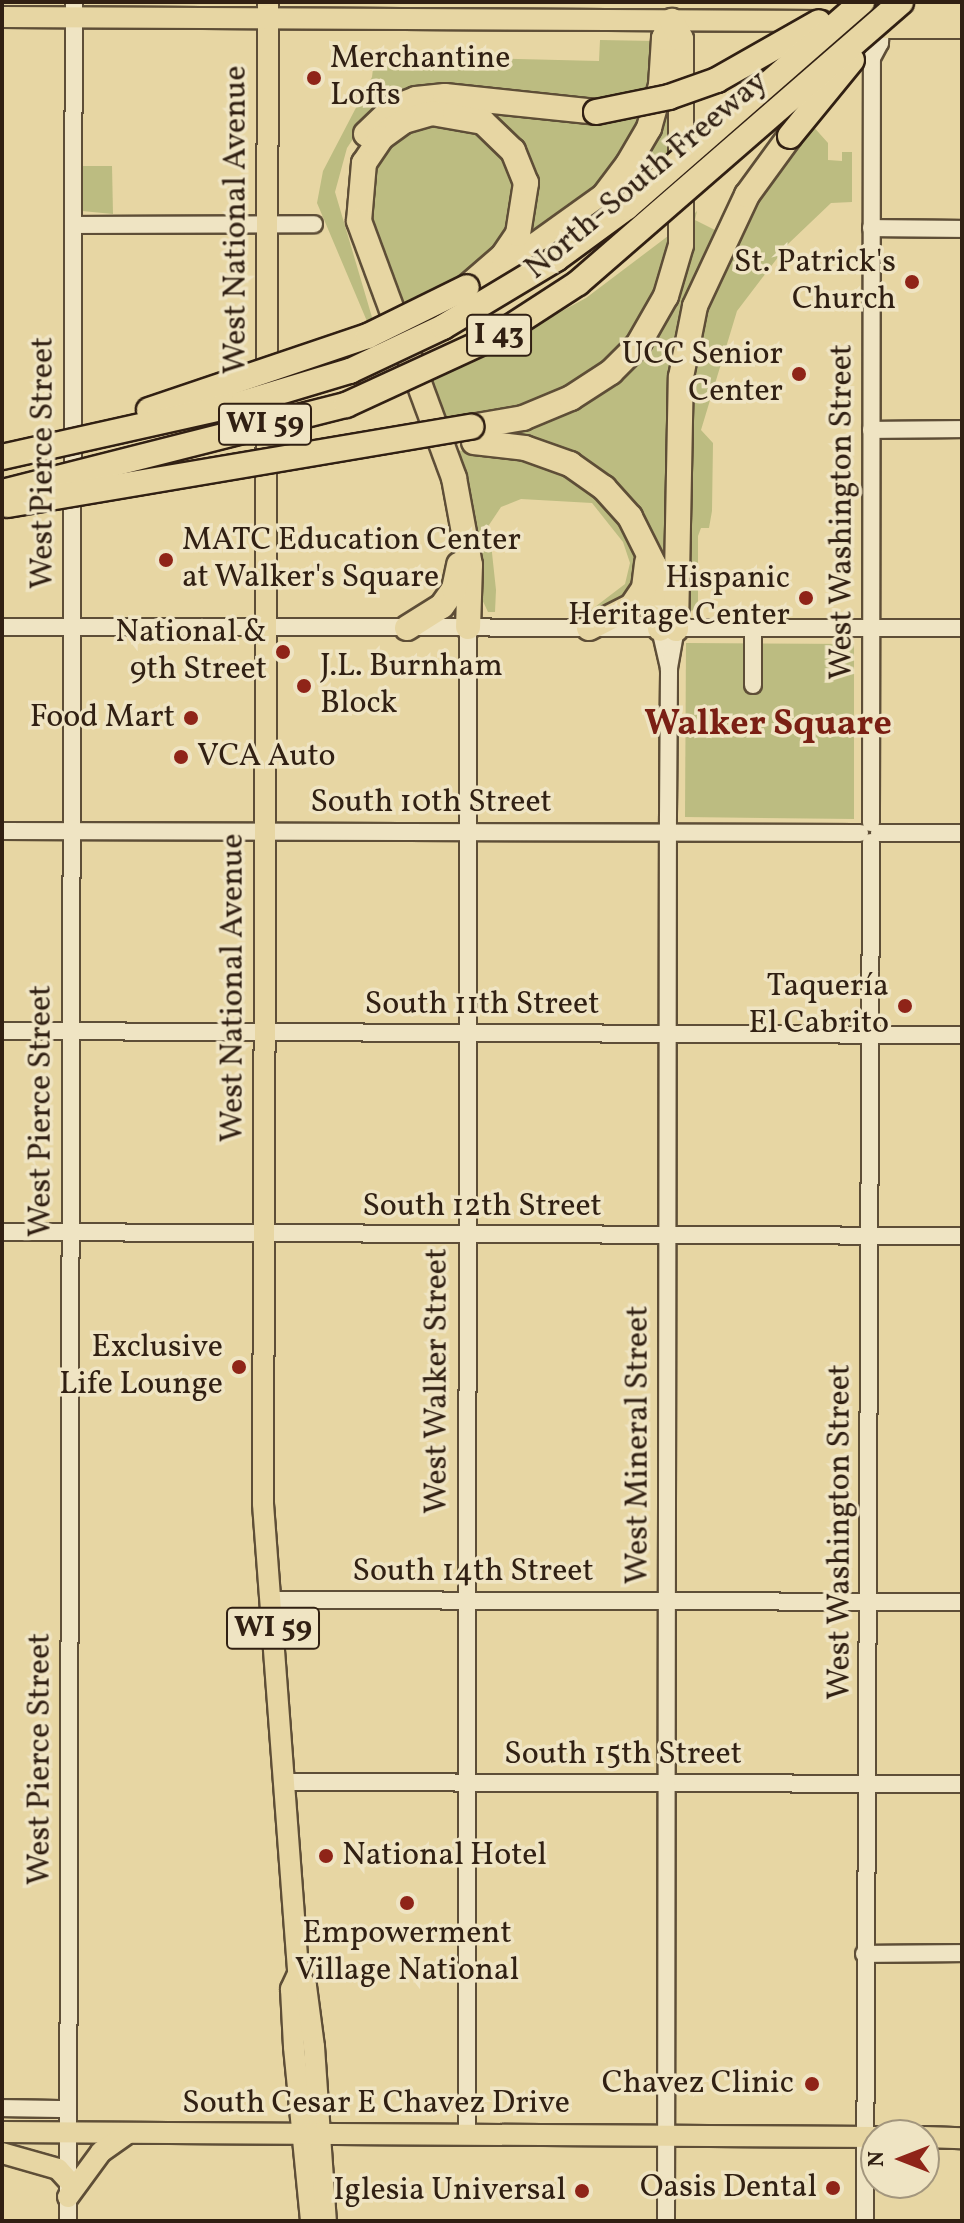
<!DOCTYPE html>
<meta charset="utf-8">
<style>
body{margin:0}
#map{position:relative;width:964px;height:2223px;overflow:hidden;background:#e7d6a3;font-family:Vollkorn,serif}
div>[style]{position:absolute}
.green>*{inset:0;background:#bcbc81}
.roads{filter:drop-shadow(2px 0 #5e4e37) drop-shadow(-2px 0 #5e4e37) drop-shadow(0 2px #5e4e37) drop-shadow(0 -2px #5e4e37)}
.minor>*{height:16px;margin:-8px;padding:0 8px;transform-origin:8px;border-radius:8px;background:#efe4c3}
.major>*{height:20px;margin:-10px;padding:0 10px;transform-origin:10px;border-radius:10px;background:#e7d6a3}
.highway>*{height:24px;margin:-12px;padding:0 12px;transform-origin:12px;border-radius:12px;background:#e7d6a3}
.bridges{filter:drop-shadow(2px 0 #312013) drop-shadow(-2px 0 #312013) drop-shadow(0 2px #312013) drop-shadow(0 -2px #312013)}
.highway-bridge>*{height:24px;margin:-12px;padding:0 12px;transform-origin:12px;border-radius:12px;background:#e7d6a3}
.dots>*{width:22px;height:22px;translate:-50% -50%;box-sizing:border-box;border:4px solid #efe4c3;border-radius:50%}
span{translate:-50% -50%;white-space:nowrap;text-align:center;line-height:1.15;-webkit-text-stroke:7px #efe4c3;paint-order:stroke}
.shield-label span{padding:2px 6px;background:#efe4c3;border:2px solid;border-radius:6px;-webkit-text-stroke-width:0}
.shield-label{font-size:30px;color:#312013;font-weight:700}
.poi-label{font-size:32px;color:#312013}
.left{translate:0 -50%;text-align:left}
.right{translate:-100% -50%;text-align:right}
.street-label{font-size:32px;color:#312013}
.quarter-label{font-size:36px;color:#7a1f14;font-weight:700}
.frame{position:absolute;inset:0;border:4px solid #312013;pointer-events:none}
.north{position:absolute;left:860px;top:2119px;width:80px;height:80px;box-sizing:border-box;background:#efe4c3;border:2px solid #a3967d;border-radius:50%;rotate:270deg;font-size:22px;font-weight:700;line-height:32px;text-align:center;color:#312013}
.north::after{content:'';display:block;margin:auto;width:28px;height:36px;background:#8f2418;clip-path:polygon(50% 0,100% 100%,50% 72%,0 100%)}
</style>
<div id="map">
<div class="green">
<i style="clip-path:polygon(600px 40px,655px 41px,650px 96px,613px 104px,468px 94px,361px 127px,347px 148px,335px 192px,374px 324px,369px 326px,317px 203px,323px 171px,372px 77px,374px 60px,396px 67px,471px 68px,482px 58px,599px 61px)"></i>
<i style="clip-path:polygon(667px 88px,673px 149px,590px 217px)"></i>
<i style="clip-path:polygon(439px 105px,564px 119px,645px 112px,619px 166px,597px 194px,507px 263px,521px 242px,532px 205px,528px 171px,508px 136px,482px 117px,451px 108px,407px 114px,382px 129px,362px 153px,350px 200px,387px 313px,383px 314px,352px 227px,349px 181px,362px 148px,383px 125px,413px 109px)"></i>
<i style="clip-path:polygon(425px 121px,481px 130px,517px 174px,519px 215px,486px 265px,398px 314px,369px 232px,376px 154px)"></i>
<i style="clip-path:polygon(811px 124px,828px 143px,828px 160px,842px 161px,842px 152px,852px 152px,852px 202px,831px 203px,788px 244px,737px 311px,701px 430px,713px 443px,712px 511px,709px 528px,701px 528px,698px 536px,698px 609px,686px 612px,685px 419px,700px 316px,752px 205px)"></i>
<i style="clip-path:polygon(80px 166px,112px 166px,113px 214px,82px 211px)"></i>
<i style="clip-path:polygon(697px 211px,695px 220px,721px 233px,704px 272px,670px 593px,612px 488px,479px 437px,622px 371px,689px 219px)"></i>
<i style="clip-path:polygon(672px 233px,667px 271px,630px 345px,566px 395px,438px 426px,424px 386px,586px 298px)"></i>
<i style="clip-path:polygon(447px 450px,487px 452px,555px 466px,614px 508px,642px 555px,636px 592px,604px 611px,587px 613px,625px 584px,630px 563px,623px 542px,592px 503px,521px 499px,501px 507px,489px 525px,496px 590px,495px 612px,488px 612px,479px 593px)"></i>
<i style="clip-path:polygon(686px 643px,854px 644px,854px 819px,685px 817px)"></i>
</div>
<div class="roads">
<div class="minor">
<i style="left:73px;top:225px;width:241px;rotate:-0.2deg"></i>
<i style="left:871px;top:228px;width:91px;rotate:0.6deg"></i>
<i style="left:871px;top:430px;width:91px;rotate:-0.6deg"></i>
<i style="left:2px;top:627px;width:960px;rotate:0.06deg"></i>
<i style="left:660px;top:629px;width:40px;rotate:77deg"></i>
<i style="left:753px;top:685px;width:56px;rotate:-90deg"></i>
<i style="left:871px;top:823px;width:765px;rotate:-89.93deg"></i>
<i style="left:872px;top:58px;width:17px;rotate:-62deg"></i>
<i style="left:880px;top:43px;width:41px;rotate:-87.2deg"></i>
<i style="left:2px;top:831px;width:858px;rotate:0.13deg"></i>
<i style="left:879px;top:833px;width:83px"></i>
<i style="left:2px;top:1031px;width:960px;rotate:0.24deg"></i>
<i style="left:2px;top:1232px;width:960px;rotate:0.24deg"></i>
<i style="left:271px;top:1600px;width:691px;rotate:0.17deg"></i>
<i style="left:284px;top:1782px;width:678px;rotate:0.17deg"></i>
<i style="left:864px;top:1954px;width:98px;rotate:-0.6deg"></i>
<i style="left:2px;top:2108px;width:65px;rotate:0.9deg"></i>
<i style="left:467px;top:2136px;width:1509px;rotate:-89.96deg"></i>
<i style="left:68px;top:2221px;width:2219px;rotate:-89.85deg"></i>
<i style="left:666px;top:2221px;width:1405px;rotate:-89.92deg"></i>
<i style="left:668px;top:816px;width:148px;rotate:-89.6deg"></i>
<i style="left:669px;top:668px;width:40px;rotate:-80deg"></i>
<i style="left:865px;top:2221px;width:1379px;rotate:-89.75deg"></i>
</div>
<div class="major">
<i style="left:268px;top:2px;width:1502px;rotate:90.19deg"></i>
<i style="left:263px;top:1504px;width:471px;rotate:85.7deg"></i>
<i style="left:298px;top:1974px;width:17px;rotate:115deg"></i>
<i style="left:291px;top:1989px;width:58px;rotate:87deg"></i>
<i style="left:294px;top:2047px;width:175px;rotate:84.4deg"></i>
<i style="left:2px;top:17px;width:820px;rotate:0.28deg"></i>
<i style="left:852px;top:21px;width:12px;rotate:-35deg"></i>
<i style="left:862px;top:14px;width:100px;rotate:-2.3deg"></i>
<i style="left:864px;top:28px;width:98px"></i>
<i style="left:298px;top:1974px;width:14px;rotate:56deg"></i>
<i style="left:306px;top:1986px;width:62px;rotate:82.5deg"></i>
<i style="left:314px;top:2047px;width:174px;rotate:86.1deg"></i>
<i style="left:2px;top:2132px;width:874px;rotate:0.33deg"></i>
<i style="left:924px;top:2137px;width:38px;rotate:2deg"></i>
<i style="left:2px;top:2153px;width:58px;rotate:15.9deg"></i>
<i style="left:58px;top:2169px;width:15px;rotate:48deg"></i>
<i style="left:68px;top:2197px;width:56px;rotate:-53.7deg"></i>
<i style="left:101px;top:2152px;width:32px;rotate:-35deg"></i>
</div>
<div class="highway">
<i style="left:366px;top:134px;width:37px;rotate:-44deg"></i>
<i style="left:393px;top:108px;width:25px;rotate:-21deg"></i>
<i style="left:416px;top:99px;width:29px;rotate:-6deg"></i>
<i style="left:445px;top:96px;width:152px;rotate:6deg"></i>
<i style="left:498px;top:272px;width:130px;rotate:-35.6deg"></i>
<i style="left:604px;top:196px;width:40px;rotate:-53deg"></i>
<i style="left:628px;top:164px;width:42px;rotate:-59.7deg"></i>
<i style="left:649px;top:128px;width:45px;rotate:-74.4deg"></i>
<i style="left:661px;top:85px;width:47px;rotate:-86.3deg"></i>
<i style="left:664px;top:38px;width:19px;rotate:-65deg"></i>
<i style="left:467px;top:287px;width:48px;rotate:-40.7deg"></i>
<i style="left:503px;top:256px;width:27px;rotate:-56deg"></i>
<i style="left:518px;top:234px;width:52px;rotate:-81.1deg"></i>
<i style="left:526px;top:183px;width:35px;rotate:-112deg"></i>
<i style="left:513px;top:151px;width:42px;rotate:-136deg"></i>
<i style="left:483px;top:122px;width:52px;rotate:-170deg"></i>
<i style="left:432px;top:113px;width:29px;rotate:164deg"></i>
<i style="left:404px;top:121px;width:29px;rotate:144deg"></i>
<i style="left:381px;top:138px;width:30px;rotate:124deg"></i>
<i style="left:364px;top:163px;width:58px;rotate:94.9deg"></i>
<i style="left:359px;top:221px;width:274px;rotate:69.7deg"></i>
<i style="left:454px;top:478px;width:88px;rotate:79.6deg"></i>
<i style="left:470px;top:565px;width:62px;rotate:91.8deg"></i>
<i style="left:471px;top:427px;width:53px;rotate:-9.8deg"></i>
<i style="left:523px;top:418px;width:52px;rotate:-22.6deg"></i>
<i style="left:571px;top:398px;width:48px;rotate:-33deg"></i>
<i style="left:611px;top:372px;width:38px;rotate:-45deg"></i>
<i style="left:638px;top:345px;width:56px;rotate:-60.3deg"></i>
<i style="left:666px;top:296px;width:53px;rotate:-73.6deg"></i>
<i style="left:681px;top:245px;width:206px;rotate:-90deg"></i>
<i style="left:681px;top:39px;width:20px;rotate:-117deg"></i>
<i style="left:474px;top:442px;width:51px;rotate:6.7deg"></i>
<i style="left:525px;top:448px;width:48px;rotate:19.6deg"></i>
<i style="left:570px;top:464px;width:42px;rotate:35.2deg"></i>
<i style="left:604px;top:488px;width:39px;rotate:48deg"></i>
<i style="left:630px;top:517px;width:54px;rotate:63.4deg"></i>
<i style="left:654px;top:565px;width:64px;rotate:84.6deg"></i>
<i style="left:407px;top:628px;width:41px;rotate:-32.2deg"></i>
<i style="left:442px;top:606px;width:21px;rotate:-55deg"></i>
<i style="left:454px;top:589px;width:25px;rotate:-78deg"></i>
<i style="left:589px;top:628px;width:48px;rotate:-27.1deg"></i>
<i style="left:632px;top:606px;width:22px;rotate:-56deg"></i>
<i style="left:644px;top:588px;width:26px;rotate:-83deg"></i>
<i style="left:676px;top:629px;width:252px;rotate:-88.9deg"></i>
<i style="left:681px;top:377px;width:72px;rotate:-78.8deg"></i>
<i style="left:695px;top:306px;width:123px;rotate:-64.9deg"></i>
<i style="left:747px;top:195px;width:73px;rotate:-53.9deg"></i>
</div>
</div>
<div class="bridges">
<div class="highway-bridge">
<i style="left:596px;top:112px;width:75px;rotate:-11.6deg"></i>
<i style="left:669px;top:97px;width:51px;rotate:-19.5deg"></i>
<i style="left:717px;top:80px;width:117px;rotate:-29.6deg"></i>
<i style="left:790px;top:136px;width:98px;rotate:-50.8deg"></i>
<i style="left:149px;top:410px;width:231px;rotate:-18.7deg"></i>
<i style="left:368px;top:336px;width:110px;rotate:-26.3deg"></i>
<i style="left:2px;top:457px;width:247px;rotate:-12.6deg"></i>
<i style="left:243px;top:403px;width:112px;rotate:-16.7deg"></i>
<i style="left:350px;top:371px;width:103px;rotate:-25.3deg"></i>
<i style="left:443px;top:327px;width:132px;rotate:-31deg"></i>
<i style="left:556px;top:259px;width:88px;rotate:-36.2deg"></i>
<i style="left:627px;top:207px;width:312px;rotate:-41.1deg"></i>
<i style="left:2px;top:492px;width:355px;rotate:-14.2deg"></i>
<i style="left:346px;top:405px;width:167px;rotate:-24.7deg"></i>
<i style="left:498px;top:335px;width:95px;rotate:-33deg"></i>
<i style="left:578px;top:283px;width:428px;rotate:-41deg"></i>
<i style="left:8px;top:505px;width:470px;rotate:-9.6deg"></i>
</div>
</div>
<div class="dots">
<i style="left:314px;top:78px;background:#8f2418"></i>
<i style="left:912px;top:282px;background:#8f2418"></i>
<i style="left:799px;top:374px;background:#8f2418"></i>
<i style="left:166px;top:560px;background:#8f2418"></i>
<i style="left:806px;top:598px;background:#8f2418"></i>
<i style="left:283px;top:652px;background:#8f2418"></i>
<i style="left:304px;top:686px;background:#8f2418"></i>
<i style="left:191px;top:718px;background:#8f2418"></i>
<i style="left:181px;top:757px;background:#8f2418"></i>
<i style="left:905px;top:1006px;background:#8f2418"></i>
<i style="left:239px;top:1367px;background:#8f2418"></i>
<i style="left:326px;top:1856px;background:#8f2418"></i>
<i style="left:407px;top:1903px;background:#8f2418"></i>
<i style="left:812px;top:2084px;background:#8f2418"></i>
<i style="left:833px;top:2188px;background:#8f2418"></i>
<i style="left:582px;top:2191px;background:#8f2418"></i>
</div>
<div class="shield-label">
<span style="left:499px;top:335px">I 43</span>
<span style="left:265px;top:424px">WI 59</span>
<span style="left:273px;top:1628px">WI 59</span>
</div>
<div class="poi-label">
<span class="left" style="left:330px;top:78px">Merchantine<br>Lofts</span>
<span class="right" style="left:896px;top:282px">St. Patrick's<br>Church</span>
<span class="right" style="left:783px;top:374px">UCC Senior<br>Center</span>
<span class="left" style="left:182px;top:560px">MATC Education Center<br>at Walker's Square</span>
<span class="right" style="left:790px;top:598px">Hispanic<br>Heritage Center</span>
<span class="right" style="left:267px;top:652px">National &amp;<br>9th Street</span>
<span class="left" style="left:320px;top:686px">J.L. Burnham<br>Block</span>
<span class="right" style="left:175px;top:718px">Food Mart</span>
<span class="left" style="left:197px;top:757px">VCA Auto</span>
<span class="right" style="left:889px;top:1006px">Taquería<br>El Cabrito</span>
<span class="right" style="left:223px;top:1367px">Exclusive<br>Life Lounge</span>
<span class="left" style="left:342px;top:1856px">National Hotel</span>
<span style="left:407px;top:1953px">Empowerment<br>Village National</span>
<span class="right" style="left:794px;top:2084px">Chavez Clinic</span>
<span class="right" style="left:817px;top:2188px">Oasis Dental</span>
<span class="right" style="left:566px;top:2191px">Iglesia Universal</span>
</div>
<div class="street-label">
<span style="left:647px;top:176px;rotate:-40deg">North-South Freeway</span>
<span style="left:237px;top:220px;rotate:-90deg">West National Avenue</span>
<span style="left:44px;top:463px;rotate:-90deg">West Pierce Street</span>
<span style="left:843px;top:512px;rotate:-90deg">West Washington Street</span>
<span style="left:431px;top:803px">South 10th Street</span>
<span style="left:234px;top:988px;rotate:-90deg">West National Avenue</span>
<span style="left:482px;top:1005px">South 11th Street</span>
<span style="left:42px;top:1111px;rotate:-90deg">West Pierce Street</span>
<span style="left:482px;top:1207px">South 12th Street</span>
<span style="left:438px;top:1381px;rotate:-90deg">West Walker Street</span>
<span style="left:639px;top:1445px;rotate:-90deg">West Mineral Street</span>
<span style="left:841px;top:1532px;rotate:-90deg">West Washington Street</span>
<span style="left:473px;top:1572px">South 14th Street</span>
<span style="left:623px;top:1755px">South 15th Street</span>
<span style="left:41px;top:1759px;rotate:-90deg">West Pierce Street</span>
<span style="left:376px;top:2104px">South Cesar E Chavez Drive</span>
</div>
<div class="quarter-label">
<span style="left:768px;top:726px">Walker Square</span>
</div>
<div class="frame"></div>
<div class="north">N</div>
</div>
